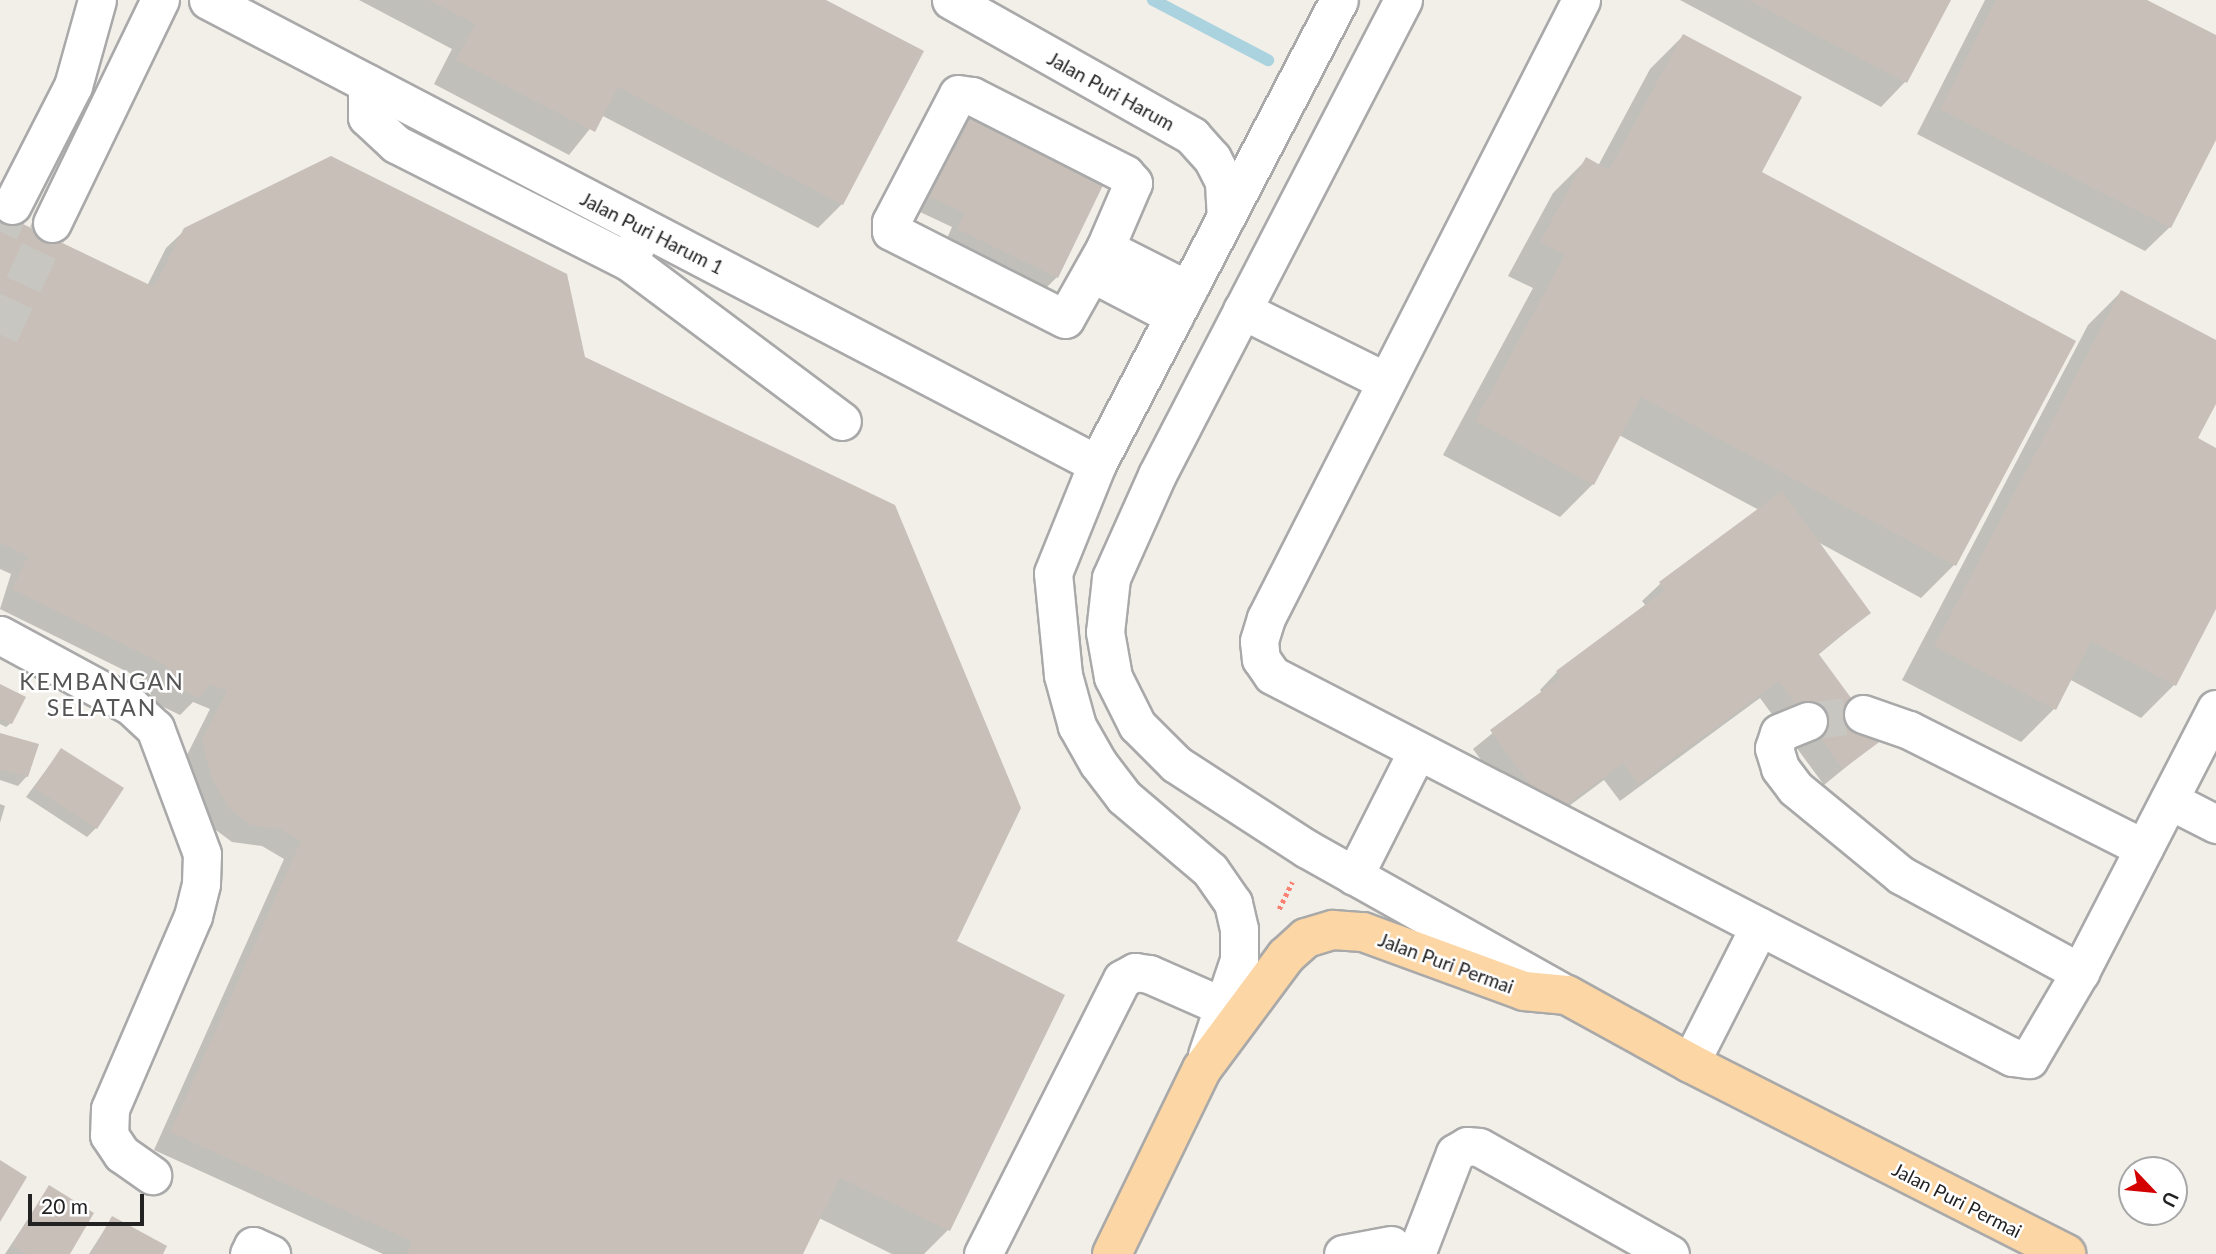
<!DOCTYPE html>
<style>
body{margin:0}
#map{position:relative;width:2216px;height:1254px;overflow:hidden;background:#f2efe9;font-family:Lato,sans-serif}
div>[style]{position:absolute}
.shadow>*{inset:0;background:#0003}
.stream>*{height:12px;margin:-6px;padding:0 6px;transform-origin:6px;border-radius:6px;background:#aad3df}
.building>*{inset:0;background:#c7bfb8}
.minor-tunnel>*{height:37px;margin-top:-18.5px;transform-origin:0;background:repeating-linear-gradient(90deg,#c8c6c1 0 37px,transparent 0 55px)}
.path>*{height:4.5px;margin-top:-2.25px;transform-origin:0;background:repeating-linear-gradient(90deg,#fa8072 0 3.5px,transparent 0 7px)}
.roads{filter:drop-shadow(2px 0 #a9a9a9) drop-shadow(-2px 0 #a9a9a9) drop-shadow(0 2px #a9a9a9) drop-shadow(0 -2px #a9a9a9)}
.minor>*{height:37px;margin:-18.5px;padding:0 18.5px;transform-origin:18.5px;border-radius:18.5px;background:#fff}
.major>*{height:38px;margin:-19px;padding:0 19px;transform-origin:19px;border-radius:19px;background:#fcd6a4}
span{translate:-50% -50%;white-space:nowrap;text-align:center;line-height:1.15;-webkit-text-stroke:5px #fff;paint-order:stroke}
.street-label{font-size:19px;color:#222}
.quarter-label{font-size:23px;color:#555;letter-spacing:2px}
.north{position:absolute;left:2118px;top:1156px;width:70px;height:70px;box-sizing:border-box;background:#fff;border:2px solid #a7a7a7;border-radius:50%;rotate:116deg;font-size:19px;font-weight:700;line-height:28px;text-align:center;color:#222}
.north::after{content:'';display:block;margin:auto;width:24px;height:32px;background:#d40000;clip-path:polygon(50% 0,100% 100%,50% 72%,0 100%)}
.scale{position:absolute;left:28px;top:1194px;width:116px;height:32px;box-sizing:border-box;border:4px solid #222;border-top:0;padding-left:9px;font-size:21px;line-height:24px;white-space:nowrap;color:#222;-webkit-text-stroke:5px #fff;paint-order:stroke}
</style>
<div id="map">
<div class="shadow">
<i style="clip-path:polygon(359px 0,823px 0,842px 204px,818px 228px,601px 115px,569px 155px,434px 84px,452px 49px)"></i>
<i style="clip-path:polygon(1680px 0,1949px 0,1905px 82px,1881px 107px)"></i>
<i style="clip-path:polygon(1985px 0,2143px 0,2216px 37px,2216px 136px,2170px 227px,2145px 251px,1917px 134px)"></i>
<i style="clip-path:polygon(1683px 36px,1759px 173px,1955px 564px,1921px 598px,1816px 541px,1869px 613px,1818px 655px,1879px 740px,1824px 785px,1760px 698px,1620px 801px,1604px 780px,1534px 832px,1473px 749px,1542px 693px,1540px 690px,1557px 672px,1646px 606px,1642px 601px,1660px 584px,1759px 510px,1619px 435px,1593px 484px,1560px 517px,1443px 455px,1533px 288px,1508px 276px,1553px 193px,1586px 160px,1598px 166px,1650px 69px)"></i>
<i style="clip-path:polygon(974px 114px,1057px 277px,1043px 291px,945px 243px,952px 227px,918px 211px,960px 128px)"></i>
<i style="clip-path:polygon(0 215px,147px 286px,166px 248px,185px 230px,584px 358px,951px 948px,948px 1230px,924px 1254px,892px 1254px,819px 1218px,801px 1254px,383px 1254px,154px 1150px,284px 859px,262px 846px,232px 842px,212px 827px,195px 797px,185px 759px,210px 709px,193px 702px,180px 715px,151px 701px,150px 683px,0 609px,11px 574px,0 569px)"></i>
<i style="clip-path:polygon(2121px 292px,2216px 342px,2216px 401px,2196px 439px,2216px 450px,2216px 606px,2174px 685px,2141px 718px,2069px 679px,2054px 709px,2021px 742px,1902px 680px,2088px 325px)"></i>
<i style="clip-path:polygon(0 686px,11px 723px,6px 727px,0 724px)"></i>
<i style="clip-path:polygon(0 734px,27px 776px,18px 786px,0 780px)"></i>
<i style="clip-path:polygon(61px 750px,96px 828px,87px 837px,26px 797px)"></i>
<i style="clip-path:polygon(0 804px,5px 806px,0 823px)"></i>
<i style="clip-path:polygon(49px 1187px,68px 1254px,0 1254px,5px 1254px)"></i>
<i style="clip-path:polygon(112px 1218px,161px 1254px,89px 1254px)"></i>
</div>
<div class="stream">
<i style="left:1153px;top:0;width:130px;rotate:27.6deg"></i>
</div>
<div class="building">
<i style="clip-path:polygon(429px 0,826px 0,924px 51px,843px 205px,618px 87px,595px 132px,456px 60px,475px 24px)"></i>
<i style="clip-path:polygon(1749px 0,1951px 0,1907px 83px)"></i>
<i style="clip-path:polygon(1996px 0,2147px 0,2216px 35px,2216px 140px,2171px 228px,1940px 109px)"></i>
<i style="clip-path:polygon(1683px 34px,1802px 97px,1762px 172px,2076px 341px,1956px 566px,1641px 397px,1594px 485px,1475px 421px,1565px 255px,1540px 242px,1586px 157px,1609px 170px)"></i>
<i style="clip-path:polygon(973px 112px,1107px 177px,1058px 278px,957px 229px,965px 213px,930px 197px,942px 172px,928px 166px,940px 140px,956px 148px)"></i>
<i style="clip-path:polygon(331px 156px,567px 274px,585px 357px,895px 505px,1021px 808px,957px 941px,1065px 995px,950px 1231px,840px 1178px,803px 1254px,407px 1254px,412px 1241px,170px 1132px,301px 841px,280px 829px,251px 825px,230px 809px,212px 779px,202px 740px,227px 691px,209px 684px,199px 698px,168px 683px,167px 666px,12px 589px,28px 556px,0 543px,0 213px,154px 287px,184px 228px)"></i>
<i style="clip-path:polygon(2121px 290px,2216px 340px,2216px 404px,2198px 438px,2216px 448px,2216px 609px,2176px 686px,2091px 641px,2056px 710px,1934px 646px)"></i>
<i style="clip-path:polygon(1782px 491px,1871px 613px,1818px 653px,1882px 740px,1843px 769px,1779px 681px,1638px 784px,1623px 763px,1552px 815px,1490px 730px,1561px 677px,1556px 671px,1665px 590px,1659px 582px)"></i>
<i style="clip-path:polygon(0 684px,26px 697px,12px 724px,0 718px)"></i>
<i style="clip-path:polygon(0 733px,39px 744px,28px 777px,0 769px)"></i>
<i style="clip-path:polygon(61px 748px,124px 788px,97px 829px,34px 788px)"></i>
<i style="clip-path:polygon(0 1160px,27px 1177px,0 1222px)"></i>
<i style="clip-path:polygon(49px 1185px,94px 1213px,70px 1254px,26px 1254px,12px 1245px)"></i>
<i style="clip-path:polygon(112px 1216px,167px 1246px,163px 1254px,91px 1254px)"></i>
</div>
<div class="minor-tunnel">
<i style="left:0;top:231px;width:29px;rotate:-65deg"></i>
<i style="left:0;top:334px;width:123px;rotate:-64.9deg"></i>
<i style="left:1808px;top:721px;width:55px;rotate:-7.3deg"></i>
</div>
<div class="path">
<i style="left:1279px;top:909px;width:30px;rotate:-64deg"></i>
</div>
<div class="roads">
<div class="minor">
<i style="left:208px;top:0;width:1003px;rotate:27.56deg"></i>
<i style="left:951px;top:0;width:277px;rotate:29.4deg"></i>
<i style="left:1192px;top:136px;width:30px;rotate:48deg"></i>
<i style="left:1212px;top:158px;width:27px;rotate:63deg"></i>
<i style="left:1224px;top:182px;width:35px;rotate:87deg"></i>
<i style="left:1403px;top:0;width:535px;rotate:117.38deg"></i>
<i style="left:1157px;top:475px;width:113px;rotate:114.1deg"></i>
<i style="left:1111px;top:578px;width:54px;rotate:96.3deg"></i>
<i style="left:1105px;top:632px;width:46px;rotate:79.9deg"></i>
<i style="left:1113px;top:677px;width:54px;rotate:63.4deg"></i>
<i style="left:1137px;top:725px;width:55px;rotate:45deg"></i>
<i style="left:1176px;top:764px;width:156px;rotate:33deg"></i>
<i style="left:1307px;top:849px;width:295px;rotate:29.3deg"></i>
<i style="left:1581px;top:0;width:694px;rotate:117.01deg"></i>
<i style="left:1266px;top:618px;width:24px;rotate:107deg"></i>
<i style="left:1259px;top:641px;width:18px;rotate:84deg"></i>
<i style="left:1261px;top:659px;width:19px;rotate:55deg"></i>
<i style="left:1272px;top:675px;width:833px;rotate:27.3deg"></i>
<i style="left:2012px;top:1057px;width:17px;rotate:7deg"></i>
<i style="left:2029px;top:1059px;width:101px;rotate:-59.6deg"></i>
<i style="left:2080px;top:972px;width:296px;rotate:-62.7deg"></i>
<i style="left:367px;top:83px;width:34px;rotate:90deg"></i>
<i style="left:367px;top:117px;width:40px;rotate:43deg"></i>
<i style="left:396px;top:144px;width:260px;rotate:26.8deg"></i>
<i style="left:628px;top:261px;width:36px;rotate:-63deg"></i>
<i style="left:958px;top:94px;width:14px;rotate:8deg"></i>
<i style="left:972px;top:96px;width:172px;rotate:27deg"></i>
<i style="left:1125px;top:174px;width:12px;rotate:48deg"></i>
<i style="left:1133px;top:183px;width:71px;rotate:113.3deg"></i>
<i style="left:1105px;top:248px;width:81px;rotate:119.4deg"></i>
<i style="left:1065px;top:319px;width:195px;rotate:-153.2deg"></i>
<i style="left:891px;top:231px;width:9px;rotate:-90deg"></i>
<i style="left:891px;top:222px;width:144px;rotate:-62.4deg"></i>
<i style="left:12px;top:205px;width:134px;rotate:-62.9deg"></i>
<i style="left:73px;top:86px;width:89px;rotate:-74.4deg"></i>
<i style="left:52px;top:223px;width:248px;rotate:-64.2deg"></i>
<i style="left:1105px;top:248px;width:93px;rotate:26.8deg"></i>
<i style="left:628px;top:261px;width:267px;rotate:36.8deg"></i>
<i style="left:1092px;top:273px;width:93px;rotate:27.7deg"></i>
<i style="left:1242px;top:310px;width:160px;rotate:26.4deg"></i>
<i style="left:0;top:635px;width:149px;rotate:28.5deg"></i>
<i style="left:131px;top:706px;width:33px;rotate:43deg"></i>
<i style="left:155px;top:728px;width:134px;rotate:69.5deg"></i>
<i style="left:202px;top:854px;width:30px;rotate:92deg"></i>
<i style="left:201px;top:884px;width:33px;rotate:104deg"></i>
<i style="left:193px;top:916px;width:210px;rotate:113.3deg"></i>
<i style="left:110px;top:1109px;width:26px;rotate:92deg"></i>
<i style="left:109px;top:1135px;width:23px;rotate:56deg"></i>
<i style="left:122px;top:1154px;width:37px;rotate:35deg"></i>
<i style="left:1863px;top:714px;width:49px;rotate:19.2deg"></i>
<i style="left:1909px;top:730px;width:263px;rotate:26.7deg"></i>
<i style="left:1808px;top:721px;width:31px;rotate:158deg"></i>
<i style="left:1779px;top:733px;width:16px;rotate:108deg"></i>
<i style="left:1774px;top:748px;width:21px;rotate:73deg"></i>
<i style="left:1780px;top:768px;width:25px;rotate:53deg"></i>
<i style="left:1795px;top:788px;width:137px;rotate:39.4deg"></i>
<i style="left:1901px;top:875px;width:204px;rotate:28.5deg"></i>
<i style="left:2169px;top:800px;width:53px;rotate:27.1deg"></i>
<i style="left:1354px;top:876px;width:138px;rotate:-63.2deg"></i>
<i style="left:1207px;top:1055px;width:100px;rotate:-71.4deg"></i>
<i style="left:1239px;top:960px;width:31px;rotate:-90deg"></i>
<i style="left:1239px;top:929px;width:27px;rotate:-103deg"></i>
<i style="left:1233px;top:903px;width:40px;rotate:-124.9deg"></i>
<i style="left:1210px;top:870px;width:113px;rotate:-139.7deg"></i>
<i style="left:1124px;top:797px;width:43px;rotate:-127.4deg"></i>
<i style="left:1098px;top:763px;width:43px;rotate:-119.6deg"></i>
<i style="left:1077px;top:726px;width:53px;rotate:-105.4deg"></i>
<i style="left:1063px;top:675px;width:102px;rotate:-95.6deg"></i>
<i style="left:1053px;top:573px;width:118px;rotate:-68deg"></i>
<i style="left:1097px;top:464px;width:523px;rotate:-62.46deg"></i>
<i style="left:1690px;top:1063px;width:153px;rotate:-63.1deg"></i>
<i style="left:249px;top:1254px;width:9px;rotate:-63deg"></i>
<i style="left:253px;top:1246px;width:20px;rotate:24deg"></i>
<i style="left:983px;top:1254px;width:308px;rotate:-63.2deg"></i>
<i style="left:1122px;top:979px;width:15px;rotate:-28deg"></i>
<i style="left:1135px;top:972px;width:14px;rotate:8deg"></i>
<i style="left:1149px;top:974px;width:82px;rotate:23.7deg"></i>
<i style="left:1343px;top:1254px;width:49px;rotate:-10.6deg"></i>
<i style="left:1416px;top:1254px;width:108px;rotate:-68.9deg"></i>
<i style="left:1455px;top:1153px;width:14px;rotate:-30deg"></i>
<i style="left:1467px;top:1146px;width:12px;rotate:5deg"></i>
<i style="left:1479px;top:1147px;width:219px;rotate:29.3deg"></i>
</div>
<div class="major">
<i style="left:1112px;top:1254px;width:206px;rotate:-64.1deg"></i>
<i style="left:1202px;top:1069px;width:141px;rotate:-53.4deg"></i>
<i style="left:1286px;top:956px;width:27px;rotate:-42deg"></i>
<i style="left:1306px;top:938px;width:28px;rotate:-17deg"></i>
<i style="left:1333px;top:930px;width:30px;rotate:4deg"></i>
<i style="left:1363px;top:932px;width:171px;rotate:20.1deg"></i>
<i style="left:1524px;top:991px;width:43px;rotate:5.3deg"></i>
<i style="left:1567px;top:995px;width:141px;rotate:28.9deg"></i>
<i style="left:1690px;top:1063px;width:422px;rotate:26.9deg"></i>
</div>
</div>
<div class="street-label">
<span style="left:1111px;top:91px;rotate:29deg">Jalan Puri Harum</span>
<span style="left:652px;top:233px;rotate:27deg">Jalan Puri Harum 1</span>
<span style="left:1446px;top:963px;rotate:20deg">Jalan Puri Permai</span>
<span style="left:1957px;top:1200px;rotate:27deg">Jalan Puri Permai</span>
</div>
<div class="quarter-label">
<span style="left:102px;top:694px">KEMBANGAN<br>SELATAN</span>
</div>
<div class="north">U</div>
<div class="scale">20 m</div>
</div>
